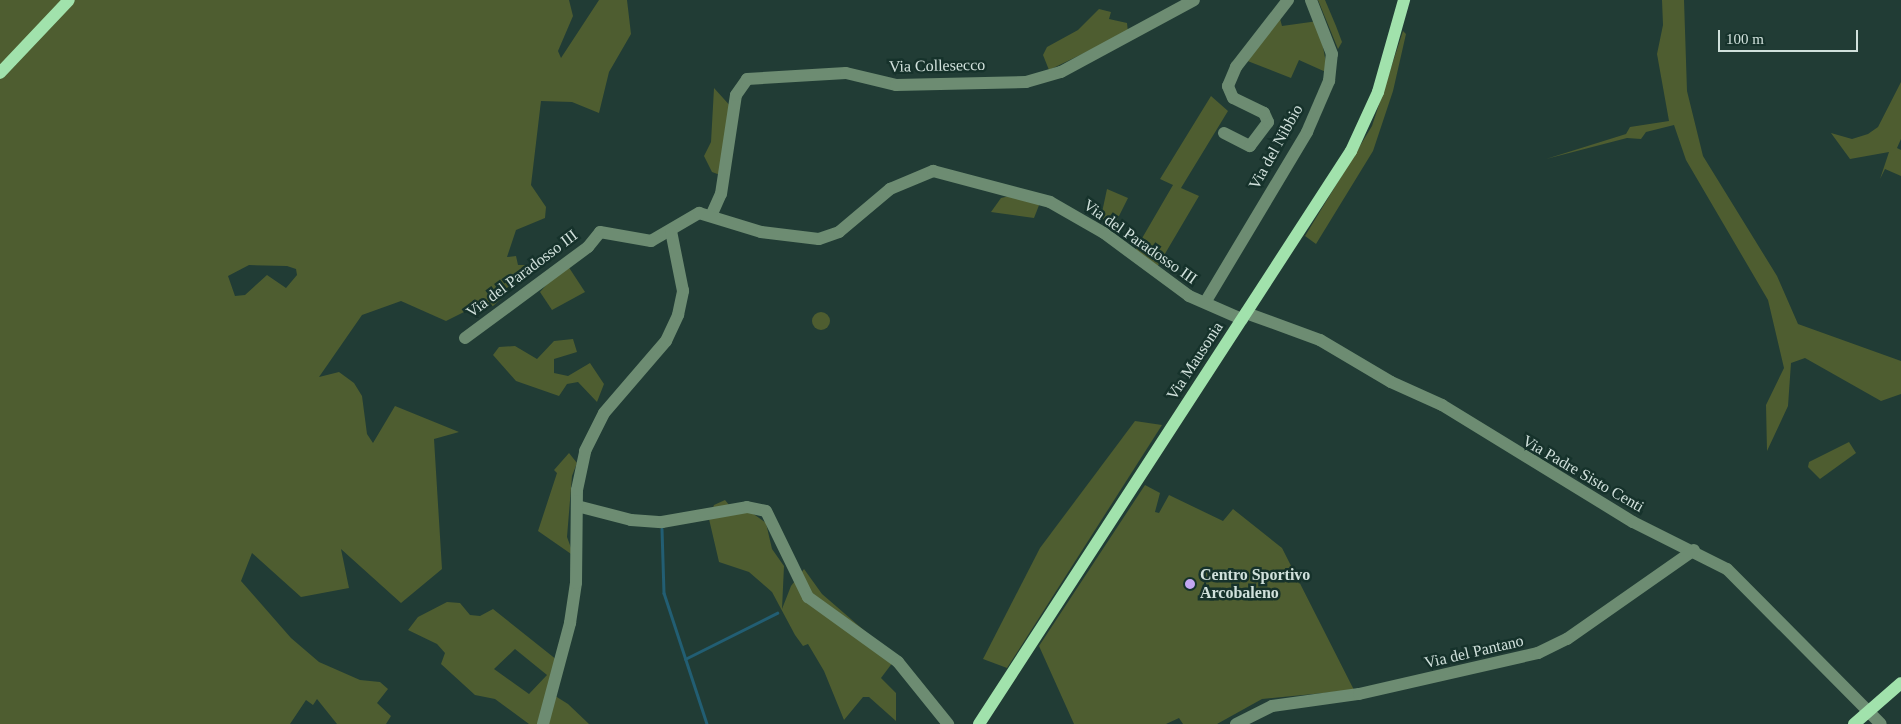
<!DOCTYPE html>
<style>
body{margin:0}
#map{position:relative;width:1901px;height:724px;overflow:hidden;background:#213c35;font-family:Georgia,serif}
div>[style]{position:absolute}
.green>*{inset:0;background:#4e5d30}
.round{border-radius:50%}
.stream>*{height:2.5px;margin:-1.25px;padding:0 1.25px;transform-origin:1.25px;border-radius:1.25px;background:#225e73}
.minor>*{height:12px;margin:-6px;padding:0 6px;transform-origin:6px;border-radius:6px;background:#6d8c72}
.major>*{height:12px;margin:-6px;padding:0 6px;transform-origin:6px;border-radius:6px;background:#a1e2ac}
.dots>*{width:14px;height:14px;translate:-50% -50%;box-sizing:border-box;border:2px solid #16322b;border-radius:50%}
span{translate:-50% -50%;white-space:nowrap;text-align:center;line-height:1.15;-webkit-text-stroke:5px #16322b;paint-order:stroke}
.street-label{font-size:16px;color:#d1e1dc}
.poi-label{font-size:16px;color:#d1e1dc;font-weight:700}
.left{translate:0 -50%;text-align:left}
.scale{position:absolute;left:1718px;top:30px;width:140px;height:22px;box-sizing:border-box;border:2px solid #d1e1dc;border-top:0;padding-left:6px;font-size:15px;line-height:18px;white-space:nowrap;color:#d1e1dc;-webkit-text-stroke:4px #16322b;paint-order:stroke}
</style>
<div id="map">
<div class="green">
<i style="clip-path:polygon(0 0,64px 0,0 68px)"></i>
<i style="clip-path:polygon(evenodd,74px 0,569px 0,573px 16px,558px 51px,561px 58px,599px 0,627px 0,631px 34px,609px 72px,599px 113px,572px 102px,541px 101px,531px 185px,546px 207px,545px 218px,516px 230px,507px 257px,516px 256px,518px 265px,529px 265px,531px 272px,493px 306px,478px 305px,446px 321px,401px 301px,362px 315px,319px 377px,339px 372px,354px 383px,362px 396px,367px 434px,373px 443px,395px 406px,459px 432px,434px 439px,442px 569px,401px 603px,341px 549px,349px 588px,301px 597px,252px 553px,241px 581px,291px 638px,319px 662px,360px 680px,380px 682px,388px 689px,377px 703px,391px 716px,386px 724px,337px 724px,317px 699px,313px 705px,306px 700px,290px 724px,0 724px,0 78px,74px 0,249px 265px,287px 266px,296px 269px,297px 275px,286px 288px,267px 275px,245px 295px,235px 296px,228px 276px,249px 265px)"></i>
<i style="clip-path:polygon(1318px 0,1325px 0,1336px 26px,1342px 42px,1338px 49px)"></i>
<i style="clip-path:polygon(1662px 0,1684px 0,1687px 91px,1703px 156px,1777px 276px,1798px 324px,1901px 361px,1901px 394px,1881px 401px,1805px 358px,1791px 363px,1788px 406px,1767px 451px,1766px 405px,1784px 368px,1768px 300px,1686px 160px,1674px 125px,1646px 132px,1641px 139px,1627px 138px,1546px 159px,1626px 134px,1630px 127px,1669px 121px,1657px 54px,1663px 25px)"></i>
<i style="clip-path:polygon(1099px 9px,1111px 12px,1109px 19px,1127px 23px,1128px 32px,1049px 70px,1043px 55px,1047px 47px,1078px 30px)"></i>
<i style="clip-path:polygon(1279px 15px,1282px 26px,1318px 21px,1328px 73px,1299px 60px,1291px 78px,1245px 60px)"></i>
<i style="clip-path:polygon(1403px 31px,1406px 34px,1393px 91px,1373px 151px,1316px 244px,1305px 236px,1372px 126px)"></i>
<i style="clip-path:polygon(1901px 82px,1901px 139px,1897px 148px,1901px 150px,1901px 176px,1885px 169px,1880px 179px,1889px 152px,1850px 159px,1831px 133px,1852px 139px,1868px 134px,1878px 127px)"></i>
<i style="clip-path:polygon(714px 88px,733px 109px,723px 176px,712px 172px,704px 156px,711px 142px)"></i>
<i style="clip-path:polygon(1211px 96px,1228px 111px,1181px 188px,1199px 196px,1156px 269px,1134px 252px,1173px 185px,1160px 179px)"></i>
<i style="clip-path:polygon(1107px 189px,1128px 198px,1113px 228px,1101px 217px)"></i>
<i style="clip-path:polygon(1030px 191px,1043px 195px,1034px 218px,991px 212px,1001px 198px)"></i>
<i style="clip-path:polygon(566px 263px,585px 292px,552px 310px,540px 292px)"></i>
<i class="round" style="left:812px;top:312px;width:18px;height:18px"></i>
<i style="clip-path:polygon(573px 339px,577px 352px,554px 359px,554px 373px,568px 376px,590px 363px,604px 384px,597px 402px,578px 382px,567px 384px,559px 396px,516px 381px,493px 355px,499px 347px,515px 346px,537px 359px,554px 341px)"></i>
<i style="clip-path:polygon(1135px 421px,1162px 425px,1007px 668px,983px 659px,1040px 548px)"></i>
<i style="clip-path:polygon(1849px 442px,1856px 453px,1820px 479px,1808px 467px,1809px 462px)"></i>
<i style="clip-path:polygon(569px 453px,577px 463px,572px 476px,567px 537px,574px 556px,538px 531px,557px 473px,554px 470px)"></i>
<i style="clip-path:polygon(1145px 485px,1160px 493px,1155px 512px,1159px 513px,1169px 495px,1223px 521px,1233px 509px,1282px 548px,1354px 690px,1262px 699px,1217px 724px,1183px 724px,1179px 718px,1166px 724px,1074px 724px,1039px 646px)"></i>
<i style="clip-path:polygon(725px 500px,734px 511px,748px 510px,766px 523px,772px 549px,784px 566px,782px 609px,791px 586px,804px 569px,822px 594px,896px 658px,881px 678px,896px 693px,896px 721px,869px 697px,863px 697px,844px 720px,824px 671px,808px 644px,803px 646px,795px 635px,772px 592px,749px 572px,719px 562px,709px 519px,714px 505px)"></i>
<i style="clip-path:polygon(evenodd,447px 602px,460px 603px,470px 615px,480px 616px,493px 609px,557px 660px,542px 724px,529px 724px,495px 699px,475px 695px,441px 664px,445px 653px,437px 644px,408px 630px,418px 617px,447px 602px,515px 649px,547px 675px,529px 694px,494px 669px,515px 649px)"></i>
<i style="clip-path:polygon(552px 694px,568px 704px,589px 724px,545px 724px)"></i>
</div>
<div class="stream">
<i style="left:662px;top:529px;width:64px;rotate:88.2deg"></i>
<i style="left:664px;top:593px;width:138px;rotate:71.8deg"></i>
<i style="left:685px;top:659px;width:103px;rotate:-26.6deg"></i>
</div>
<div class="minor">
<i style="left:1224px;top:133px;width:29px;rotate:27deg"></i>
<i style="left:1250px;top:146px;width:30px;rotate:-53deg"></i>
<i style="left:1268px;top:122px;width:10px;rotate:-114deg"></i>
<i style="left:1264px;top:113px;width:34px;rotate:-154deg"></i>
<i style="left:1233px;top:98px;width:13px;rotate:-113deg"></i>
<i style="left:1228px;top:86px;width:21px;rotate:-67deg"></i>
<i style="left:1236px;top:67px;width:85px;rotate:-52.2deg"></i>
<i style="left:711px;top:216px;width:24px;rotate:-66deg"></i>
<i style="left:721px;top:194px;width:100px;rotate:-81.4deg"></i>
<i style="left:736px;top:95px;width:19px;rotate:-55deg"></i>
<i style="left:747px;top:79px;width:99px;rotate:-3.5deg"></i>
<i style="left:846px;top:73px;width:51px;rotate:13.5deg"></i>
<i style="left:896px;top:85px;width:130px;rotate:-1.3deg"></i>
<i style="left:1026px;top:82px;width:36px;rotate:-16deg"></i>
<i style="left:1061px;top:72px;width:151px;rotate:-28.4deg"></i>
<i style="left:1206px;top:301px;width:197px;rotate:-59.1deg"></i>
<i style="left:1307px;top:132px;width:56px;rotate:-66.7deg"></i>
<i style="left:1329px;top:81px;width:27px;rotate:-84deg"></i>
<i style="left:1332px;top:54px;width:58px;rotate:-111.3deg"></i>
<i style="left:1246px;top:313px;width:79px;rotate:20deg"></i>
<i style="left:1320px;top:340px;width:82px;rotate:30.6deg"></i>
<i style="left:1391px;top:382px;width:56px;rotate:24.3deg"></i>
<i style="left:1442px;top:405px;width:224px;rotate:31.5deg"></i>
<i style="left:1633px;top:522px;width:105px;rotate:26.6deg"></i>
<i style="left:1727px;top:569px;width:218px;rotate:45.2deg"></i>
<i style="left:465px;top:338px;width:153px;rotate:-36.5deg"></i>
<i style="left:588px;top:247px;width:19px;rotate:-51deg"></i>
<i style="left:600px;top:232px;width:52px;rotate:10deg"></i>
<i style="left:651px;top:241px;width:56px;rotate:-30.3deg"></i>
<i style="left:699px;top:213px;width:65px;rotate:17deg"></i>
<i style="left:761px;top:232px;width:58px;rotate:6.9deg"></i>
<i style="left:819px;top:239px;width:21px;rotate:-19deg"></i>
<i style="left:839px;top:232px;width:67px;rotate:-40.1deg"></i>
<i style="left:890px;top:189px;width:47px;rotate:-22.7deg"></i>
<i style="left:933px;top:171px;width:121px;rotate:14.8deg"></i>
<i style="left:1050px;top:202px;width:62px;rotate:29.9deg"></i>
<i style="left:1104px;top:233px;width:106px;rotate:36.5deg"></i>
<i style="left:1189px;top:296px;width:58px;rotate:23.5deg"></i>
<i style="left:577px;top:506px;width:56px;rotate:14.5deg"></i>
<i style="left:631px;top:520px;width:31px;rotate:4deg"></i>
<i style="left:662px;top:522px;width:86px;rotate:-10deg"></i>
<i style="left:747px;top:507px;width:19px;rotate:12deg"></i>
<i style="left:766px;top:511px;width:96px;rotate:64deg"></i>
<i style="left:808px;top:597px;width:111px;rotate:35.8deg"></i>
<i style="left:898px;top:662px;width:80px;rotate:51.1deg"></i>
<i style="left:543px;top:724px;width:105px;rotate:-75deg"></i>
<i style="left:570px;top:623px;width:40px;rotate:-81.5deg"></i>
<i style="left:576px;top:583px;width:93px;rotate:-89.4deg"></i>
<i style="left:577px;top:490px;width:40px;rotate:-78deg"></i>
<i style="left:585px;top:451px;width:42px;rotate:-63.4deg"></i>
<i style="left:604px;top:413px;width:95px;rotate:-49.3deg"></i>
<i style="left:666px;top:341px;width:29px;rotate:-65deg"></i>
<i style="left:678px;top:315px;width:25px;rotate:-78deg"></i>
<i style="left:683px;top:291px;width:61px;rotate:-101.3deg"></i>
<i style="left:1236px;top:724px;width:40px;rotate:-26.6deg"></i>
<i style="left:1272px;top:706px;width:88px;rotate:-7.9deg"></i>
<i style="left:1359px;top:694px;width:184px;rotate:-12.9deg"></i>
<i style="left:1538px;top:653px;width:32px;rotate:-26deg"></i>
<i style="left:1567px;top:639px;width:155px;rotate:-35deg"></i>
</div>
<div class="major">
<i style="left:0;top:73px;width:100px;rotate:-46.6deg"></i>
<i style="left:979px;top:724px;width:683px;rotate:-57.01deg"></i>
<i style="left:1351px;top:151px;width:65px;rotate:-65.4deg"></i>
<i style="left:1378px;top:92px;width:96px;rotate:-74.2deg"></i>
<i style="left:1854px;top:724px;width:62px;rotate:-41.1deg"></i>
</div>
<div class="dots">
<i style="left:1190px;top:584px;background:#c3a7f2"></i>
</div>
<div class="street-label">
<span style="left:937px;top:66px;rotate:-1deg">Via Collesecco</span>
<span style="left:1276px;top:147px;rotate:-61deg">Via del Nibbio</span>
<span style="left:1140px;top:242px;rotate:35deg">Via del Paradosso III</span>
<span style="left:522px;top:274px;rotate:-37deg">Via del Paradosso III</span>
<span style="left:1195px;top:361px;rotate:-57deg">Via Mausonia</span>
<span style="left:1583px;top:474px;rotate:30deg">Via Padre Sisto Centi</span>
<span style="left:1474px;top:652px;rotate:-13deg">Via del Pantano</span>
</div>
<div class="poi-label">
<span class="left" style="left:1200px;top:584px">Centro Sportivo<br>Arcobaleno</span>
</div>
<div class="scale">100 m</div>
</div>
